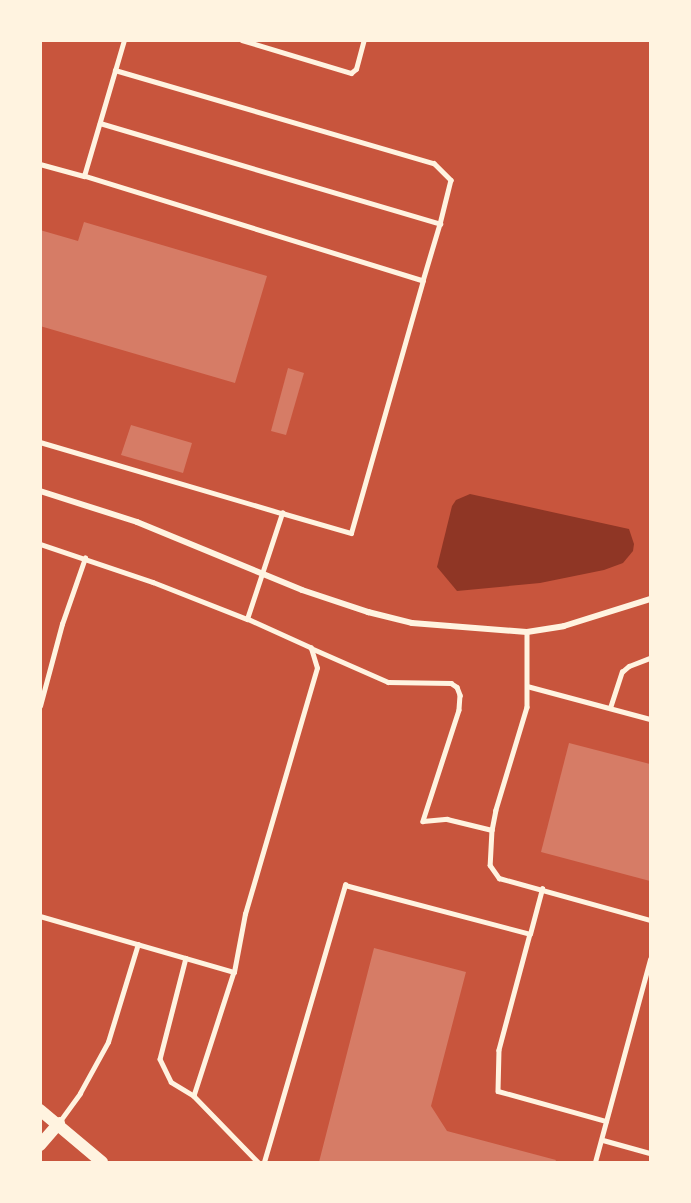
<!DOCTYPE html>
<style>
body{margin:0}
#map{position:relative;width:691px;height:1203px;overflow:hidden;background:#c8553d;font-family:"IBM Plex Sans",sans-serif}
div>[style]{position:absolute}
.water>*{inset:0;background:#8f3625}
.building>*{inset:0;background:#d67c66}
.service>*{height:4.5px;margin:-2.25px;padding:0 2.25px;transform-origin:2.25px;border-radius:2.25px;background:#fff3e0}
.minor>*{height:6px;margin:-3px;padding:0 3px;transform-origin:3px;border-radius:3px;background:#fff3e0}
.secondary>*{height:12px;margin:-6px;padding:0 6px;transform-origin:6px;border-radius:6px;background:#fff3e0}
span{translate:-50% -50%;white-space:nowrap;text-align:center;line-height:1.15;-webkit-text-stroke:6px #fff3e0;paint-order:stroke}
.frame{position:absolute;inset:0;border:42px solid #fff3e0;pointer-events:none}
</style>
<div id="map">
<div class="water">
<i style="clip-path:polygon(470px 494px,629px 529px,634px 544px,633px 551px,623px 563px,604px 570px,540px 583px,457px 591px,437px 567px,452px 506px,456px 500px)"></i>
</div>
<div class="building">
<i style="clip-path:polygon(84px 222px,267px 276px,235px 383px,40px 326px,40px 230px,78px 241px)"></i>
<i style="clip-path:polygon(288px 368px,304px 373px,286px 435px,271px 431px)"></i>
<i style="clip-path:polygon(131px 425px,192px 443px,183px 473px,121px 455px)"></i>
<i style="clip-path:polygon(569px 743px,650px 764px,650px 881px,541px 852px)"></i>
<i style="clip-path:polygon(374px 948px,466px 972px,431px 1106px,447px 1131px,556px 1160px,555px 1162px,319px 1162px)"></i>
</div>
<div class="service">
<i style="left:242px;top:40px;width:114px;rotate:16.8deg"></i>
<i style="left:351px;top:73px;width:6px;rotate:-39deg"></i>
<i style="left:356px;top:69px;width:30px;rotate:-75deg"></i>
<i style="left:115px;top:70px;width:332px;rotate:16.3deg"></i>
<i style="left:434px;top:163px;width:24px;rotate:45deg"></i>
<i style="left:451px;top:180px;width:45px;rotate:104deg"></i>
<i style="left:100px;top:123px;width:355px;rotate:16.5deg"></i>
<i style="left:440px;top:224px;width:59px;rotate:106.6deg"></i>
<i style="left:40px;top:164px;width:46px;rotate:15.3deg"></i>
<i style="left:40px;top:442px;width:252px;rotate:16.4deg"></i>
<i style="left:40px;top:544px;width:119px;rotate:18.6deg"></i>
<i style="left:153px;top:582px;width:101px;rotate:21.5deg"></i>
<i style="left:527px;top:632px;width:75px;rotate:90deg"></i>
<i style="left:527px;top:707px;width:108px;rotate:106.8deg"></i>
<i style="left:496px;top:810px;width:20px;rotate:101deg"></i>
<i style="left:492px;top:830px;width:35px;rotate:93deg"></i>
<i style="left:490px;top:865px;width:16px;rotate:55deg"></i>
<i style="left:499px;top:878px;width:157px;rotate:15.5deg"></i>
<i style="left:311px;top:648px;width:84px;rotate:23.8deg"></i>
<i style="left:388px;top:682px;width:63px;rotate:0.9deg"></i>
<i style="left:451px;top:683px;width:7px;rotate:34deg"></i>
<i style="left:457px;top:687px;width:9px;rotate:69deg"></i>
<i style="left:460px;top:695px;width:15px;rotate:94deg"></i>
<i style="left:459px;top:710px;width:117px;rotate:108deg"></i>
<i style="left:423px;top:821px;width:24px;rotate:-5deg"></i>
<i style="left:447px;top:819px;width:46px;rotate:13.7deg"></i>
<i style="left:527px;top:686px;width:127px;rotate:15deg"></i>
<i style="left:40px;top:706px;width:85px;rotate:-75deg"></i>
<i style="left:62px;top:624px;width:70px;rotate:-70.8deg"></i>
<i style="left:610px;top:708px;width:38px;rotate:-72deg"></i>
<i style="left:622px;top:672px;width:9px;rotate:-41deg"></i>
<i style="left:629px;top:666px;width:22px;rotate:-21deg"></i>
<i style="left:40px;top:916px;width:202px;rotate:16.1deg"></i>
<i style="left:234px;top:972px;width:59px;rotate:-79.3deg"></i>
<i style="left:245px;top:914px;width:256px;rotate:-73.7deg"></i>
<i style="left:317px;top:668px;width:21px;rotate:-107deg"></i>
<i style="left:311px;top:648px;width:70px;rotate:-155.6deg"></i>
<i style="left:247px;top:619px;width:112px;rotate:-71.7deg"></i>
<i style="left:282px;top:513px;width:72px;rotate:16.2deg"></i>
<i style="left:351px;top:533px;width:262px;rotate:-74.1deg"></i>
<i style="left:423px;top:281px;width:355px;rotate:-162.8deg"></i>
<i style="left:84px;top:176px;width:142px;rotate:-73.6deg"></i>
<i style="left:530px;top:934px;width:47px;rotate:-75.1deg"></i>
<i style="left:186px;top:958px;width:104px;rotate:104.4deg"></i>
<i style="left:160px;top:1059px;width:25px;rotate:64deg"></i>
<i style="left:171px;top:1082px;width:27px;rotate:31deg"></i>
<i style="left:234px;top:972px;width:130px;rotate:107.9deg"></i>
<i style="left:194px;top:1096px;width:92px;rotate:45.9deg"></i>
<i style="left:60px;top:1121px;width:34px;rotate:-54deg"></i>
<i style="left:80px;top:1093px;width:58px;rotate:-61.2deg"></i>
<i style="left:108px;top:1042px;width:102px;rotate:-73deg"></i>
<i style="left:603px;top:1140px;width:49px;rotate:15.5deg"></i>
<i style="left:264px;top:1162px;width:289px;rotate:-73.7deg"></i>
<i style="left:345px;top:885px;width:191px;rotate:14.8deg"></i>
<i style="left:530px;top:934px;width:120px;rotate:105deg"></i>
<i style="left:499px;top:1050px;width:41px;rotate:91.4deg"></i>
<i style="left:498px;top:1091px;width:112px;rotate:15.5deg"></i>
<i style="left:595px;top:1162px;width:210px;rotate:-74.8deg"></i>
</div>
<div class="minor">
<i style="left:40px;top:491px;width:102px;rotate:17.7deg"></i>
<i style="left:137px;top:522px;width:178px;rotate:22.4deg"></i>
<i style="left:302px;top:590px;width:70px;rotate:18.4deg"></i>
<i style="left:368px;top:612px;width:45px;rotate:14deg"></i>
<i style="left:412px;top:623px;width:115px;rotate:4.5deg"></i>
<i style="left:527px;top:632px;width:37px;rotate:-9deg"></i>
<i style="left:564px;top:626px;width:90px;rotate:-17.4deg"></i>
</div>
<div class="secondary">
<i style="left:40px;top:1110px;width:81px;rotate:40deg"></i>
<i style="left:40px;top:1145px;width:29px;rotate:-49deg"></i>
</div>
<div class="frame"></div>
</div>
